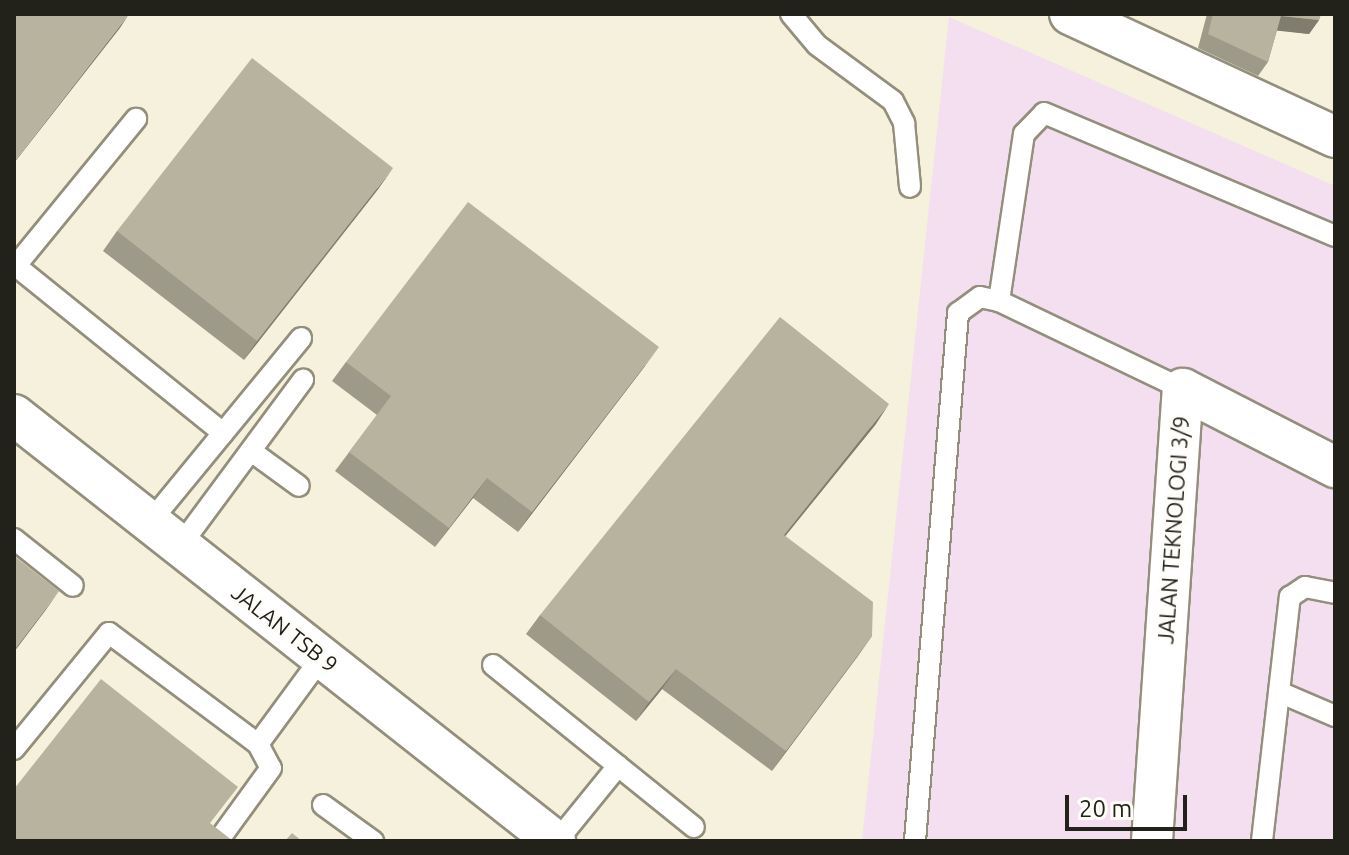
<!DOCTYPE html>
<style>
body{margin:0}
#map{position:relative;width:1349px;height:855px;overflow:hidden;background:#f5f1dc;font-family:Ubuntu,sans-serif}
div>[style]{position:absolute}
.commercial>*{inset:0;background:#f3dff0}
.roads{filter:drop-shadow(2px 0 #938f7c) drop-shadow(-2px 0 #938f7c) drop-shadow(0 2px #938f7c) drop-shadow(0 -2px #938f7c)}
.lane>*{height:20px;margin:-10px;padding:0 10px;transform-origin:10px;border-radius:10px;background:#fff}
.street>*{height:40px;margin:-20px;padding:0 20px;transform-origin:20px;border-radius:20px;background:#fff}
.wall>*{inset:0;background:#9d9a89}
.shaded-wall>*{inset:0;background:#807d6f}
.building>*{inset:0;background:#b7b39f}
span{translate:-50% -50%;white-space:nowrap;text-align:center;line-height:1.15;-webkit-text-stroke:6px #fefdf9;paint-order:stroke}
.street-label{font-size:22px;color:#23221a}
.frame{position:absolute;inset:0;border:16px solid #23221a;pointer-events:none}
.scale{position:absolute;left:1065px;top:795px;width:122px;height:36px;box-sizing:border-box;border:4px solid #23221a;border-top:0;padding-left:10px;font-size:24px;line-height:28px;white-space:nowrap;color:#23221a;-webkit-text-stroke:6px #fefdf9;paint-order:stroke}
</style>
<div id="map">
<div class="commercial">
<i style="clip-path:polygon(949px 17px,1335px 186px,1335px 841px,862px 841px)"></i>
</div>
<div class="roads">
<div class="lane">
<i style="left:791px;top:14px;width:40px;rotate:50deg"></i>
<i style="left:817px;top:45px;width:94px;rotate:36.4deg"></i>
<i style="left:893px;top:101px;width:25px;rotate:63deg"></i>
<i style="left:904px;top:123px;width:64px;rotate:84.6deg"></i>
<i style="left:16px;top:266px;width:266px;rotate:38.9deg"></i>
<i style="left:14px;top:268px;width:193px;rotate:-50.7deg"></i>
<i style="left:999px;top:301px;width:169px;rotate:-81.5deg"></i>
<i style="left:1024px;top:134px;width:29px;rotate:-46deg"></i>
<i style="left:1044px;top:113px;width:316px;rotate:22.9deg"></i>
<i style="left:251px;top:451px;width:59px;rotate:36.1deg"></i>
<i style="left:150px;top:522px;width:238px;rotate:-50.6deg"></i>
<i style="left:14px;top:539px;width:75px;rotate:38.5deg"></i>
<i style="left:180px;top:546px;width:207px;rotate:-53.5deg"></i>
<i style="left:493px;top:665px;width:258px;rotate:38.9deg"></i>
<i style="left:1279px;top:692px;width:61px;rotate:23.2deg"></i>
<i style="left:258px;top:744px;width:108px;rotate:-53.7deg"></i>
<i style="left:14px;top:749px;width:150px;rotate:-50.7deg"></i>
<i style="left:109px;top:633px;width:186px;rotate:36.7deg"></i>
<i style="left:258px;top:744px;width:27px;rotate:62deg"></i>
<i style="left:271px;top:768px;width:90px;rotate:126deg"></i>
<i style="left:323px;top:805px;width:62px;rotate:35.8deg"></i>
<i style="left:557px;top:841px;width:97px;rotate:-50.9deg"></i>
<i style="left:915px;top:841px;width:530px;rotate:-85.34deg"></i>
<i style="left:958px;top:313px;width:27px;rotate:-36deg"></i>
<i style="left:980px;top:297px;width:19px;rotate:12deg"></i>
<i style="left:999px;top:301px;width:204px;rotate:25.6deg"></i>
<i style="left:1262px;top:841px;width:246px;rotate:-83.5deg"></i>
<i style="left:1290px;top:597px;width:18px;rotate:-34deg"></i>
<i style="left:1305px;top:587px;width:31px;rotate:11deg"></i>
</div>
<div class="street">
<i style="left:1070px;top:14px;width:292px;rotate:24.9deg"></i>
<i style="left:14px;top:415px;width:689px;rotate:38.22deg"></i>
<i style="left:1152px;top:841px;width:453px;rotate:-86.1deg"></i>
<i style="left:1183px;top:389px;width:171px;rotate:27.2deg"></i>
</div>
</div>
<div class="wall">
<i style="clip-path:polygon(1207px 14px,1321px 14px,1319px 20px,1309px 34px,1277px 30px,1268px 62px,1258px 76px,1198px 48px)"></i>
<i style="clip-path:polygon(379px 188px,244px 360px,103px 251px,117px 231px)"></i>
<i style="clip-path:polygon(346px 362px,645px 366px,518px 532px,473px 498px,435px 547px,335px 471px,377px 415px,332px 381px)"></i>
<i style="clip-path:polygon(876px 424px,785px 536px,872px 636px,772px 771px,662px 689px,636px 721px,526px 634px,540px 615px)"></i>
</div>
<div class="shaded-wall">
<i style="clip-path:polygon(129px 14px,120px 28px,14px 163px,14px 162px)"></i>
<i style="clip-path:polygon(1281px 16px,1319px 20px,1309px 34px,1271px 30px)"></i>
<i style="clip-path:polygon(393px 168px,379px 188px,244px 360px,257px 341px)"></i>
<i style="clip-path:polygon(659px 347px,645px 366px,518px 532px,532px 512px)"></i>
<i style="clip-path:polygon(889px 404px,876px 424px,770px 555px,784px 535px)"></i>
<i style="clip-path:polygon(487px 478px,473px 498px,435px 547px,449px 528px)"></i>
<i style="clip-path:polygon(59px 591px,45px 611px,14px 652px,14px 650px)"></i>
<i style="clip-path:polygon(872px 636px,858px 656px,772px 771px,786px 751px)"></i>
<i style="clip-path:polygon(676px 669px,662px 689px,636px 721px,649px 702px)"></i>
</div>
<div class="building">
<i style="clip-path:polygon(14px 14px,129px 14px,14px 162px)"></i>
<i style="clip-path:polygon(1213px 14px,1321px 14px,1319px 20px,1281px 16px,1268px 62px,1208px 34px)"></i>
<i style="clip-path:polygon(252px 58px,393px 168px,257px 341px,117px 231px)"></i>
<i style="clip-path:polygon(468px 202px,659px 347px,532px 512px,487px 478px,449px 528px,349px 452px,391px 396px,346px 362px)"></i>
<i style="clip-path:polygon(780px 317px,889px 404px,784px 535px,873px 602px,872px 636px,786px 751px,676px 669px,649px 702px,540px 615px)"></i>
<i style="clip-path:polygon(14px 556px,59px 591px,14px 650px)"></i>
<i style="clip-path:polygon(101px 679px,238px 787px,210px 823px,233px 841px,14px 841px,14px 789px)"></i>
<i style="clip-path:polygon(292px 833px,302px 841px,285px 841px)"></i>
</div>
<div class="street-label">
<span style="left:1173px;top:530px;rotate:-86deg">JALAN TEKNOLOGI 3/9</span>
<span style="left:285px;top:628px;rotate:38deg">JALAN TSB 9</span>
</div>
<div class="frame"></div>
<div class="scale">20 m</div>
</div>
